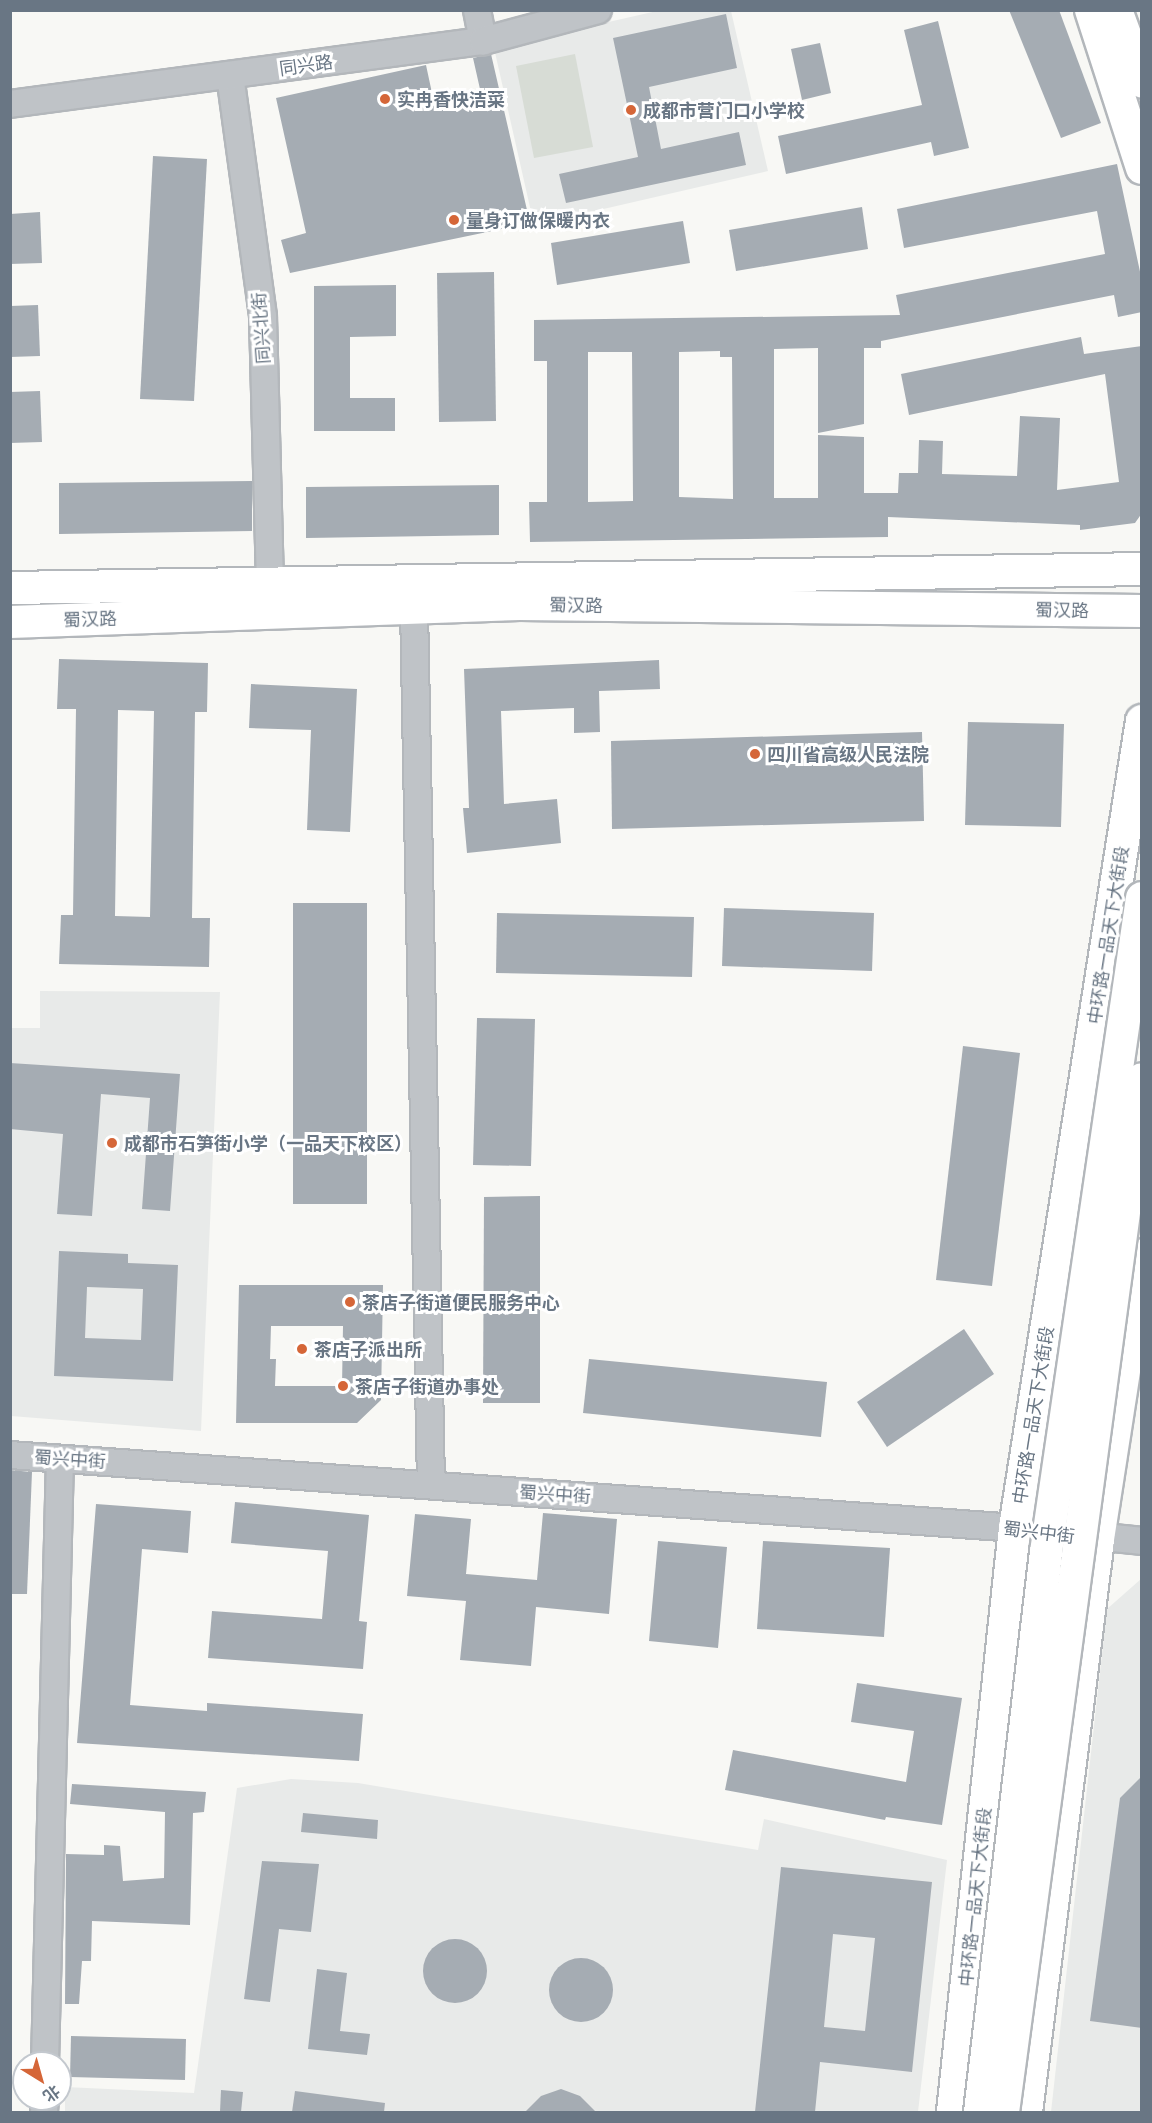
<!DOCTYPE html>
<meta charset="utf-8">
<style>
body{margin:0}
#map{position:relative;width:1152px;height:2123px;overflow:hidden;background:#f8f8f5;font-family:Manrope,"Noto Sans SC",sans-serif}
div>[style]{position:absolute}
.built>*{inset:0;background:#e8eae9}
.green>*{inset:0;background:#d7dcd5}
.building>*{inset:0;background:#a5acb3}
.round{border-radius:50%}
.roads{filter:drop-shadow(2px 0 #b3b7bb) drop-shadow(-2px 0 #b3b7bb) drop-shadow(0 2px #b3b7bb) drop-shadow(0 -2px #b3b7bb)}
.minor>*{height:26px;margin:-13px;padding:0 13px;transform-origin:13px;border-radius:13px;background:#bfc3c7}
.major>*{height:32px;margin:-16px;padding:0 16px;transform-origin:16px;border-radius:16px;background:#fff}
.bridges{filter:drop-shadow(2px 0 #b3b7bb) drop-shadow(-2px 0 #b3b7bb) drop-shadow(0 2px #b3b7bb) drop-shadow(0 -2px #b3b7bb)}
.major-bridge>*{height:32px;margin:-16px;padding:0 16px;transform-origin:16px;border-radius:16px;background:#fff}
.dots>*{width:16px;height:16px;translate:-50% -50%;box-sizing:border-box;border:3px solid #fff;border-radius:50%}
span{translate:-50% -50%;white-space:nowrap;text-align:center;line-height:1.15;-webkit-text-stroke:6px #fff;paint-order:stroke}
.street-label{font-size:18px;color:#697684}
.poi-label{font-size:18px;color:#697684;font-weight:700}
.left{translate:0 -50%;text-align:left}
.frame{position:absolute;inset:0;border:12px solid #697684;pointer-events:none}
.north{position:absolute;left:12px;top:2051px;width:60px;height:60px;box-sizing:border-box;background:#fff;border:2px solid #c3c8ce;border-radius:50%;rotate:143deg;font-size:16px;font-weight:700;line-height:24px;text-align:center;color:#697684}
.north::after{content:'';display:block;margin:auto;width:21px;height:27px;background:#d56638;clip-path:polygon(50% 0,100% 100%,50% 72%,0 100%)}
</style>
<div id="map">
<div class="built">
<i style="clip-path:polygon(657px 11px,731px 11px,768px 171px,534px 225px,494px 48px)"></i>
<i style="clip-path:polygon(40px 991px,220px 992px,201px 1431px,11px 1416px,10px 1028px,40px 1028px)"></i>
<i style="clip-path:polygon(1141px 1579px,1141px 2112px,1051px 2112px,1107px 1609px)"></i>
<i style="clip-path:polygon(291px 1779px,358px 1783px,758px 1850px,764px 1819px,947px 1860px,918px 2112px,65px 2112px,65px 2087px,194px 2093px,237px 1788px)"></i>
</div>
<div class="green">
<i style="clip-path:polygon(575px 54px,593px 147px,534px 158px,516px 66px)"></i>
</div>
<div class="building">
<i style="clip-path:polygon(1009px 10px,1059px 10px,1101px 123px,1061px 138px)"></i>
<i style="clip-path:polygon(726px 14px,737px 68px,649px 87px,661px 149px,739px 132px,746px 165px,566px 203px,559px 174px,638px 157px,613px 38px)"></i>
<i style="clip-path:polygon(938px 21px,969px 148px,934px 156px,931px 142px,786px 174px,778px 136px,922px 105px,904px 30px)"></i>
<i style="clip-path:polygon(820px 43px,831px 93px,802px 100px,791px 49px)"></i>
<i style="clip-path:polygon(491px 54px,530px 223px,290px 273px,281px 240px,306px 233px,276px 98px,426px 65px,435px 107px,482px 98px,473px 58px)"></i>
<i style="clip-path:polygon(153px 156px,207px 159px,194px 401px,140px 399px)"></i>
<i style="clip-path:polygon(evenodd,1117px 164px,1142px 281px,1142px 312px,1118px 317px,1114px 295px,881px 341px,881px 348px,864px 348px,864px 424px,818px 433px,818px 348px,774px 349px,774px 498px,818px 498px,818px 435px,864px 437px,864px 493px,898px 493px,899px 473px,918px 473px,919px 440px,943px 441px,942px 474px,1017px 476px,1020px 416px,1060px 418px,1057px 490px,1119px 482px,1105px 374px,909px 415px,901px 374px,1081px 337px,1084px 354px,1142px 346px,1142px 513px,1135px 523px,1080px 530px,1080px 525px,888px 517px,888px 537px,530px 542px,529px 502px,547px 502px,547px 361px,534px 361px,534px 320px,900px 315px,896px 295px,1105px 254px,1097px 211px,904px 248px,897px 209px,1117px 164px,720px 351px,720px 357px,732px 357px,733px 499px,679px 497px,679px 352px,720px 351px,1117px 164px,588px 352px,632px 352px,633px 501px,588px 502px,588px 352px)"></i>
<i style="clip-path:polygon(862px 207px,868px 249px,736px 271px,729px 230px)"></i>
<i style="clip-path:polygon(40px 212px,42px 263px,10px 264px,10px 214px)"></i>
<i style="clip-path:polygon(683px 221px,690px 263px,557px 285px,551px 243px)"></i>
<i style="clip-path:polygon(494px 272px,496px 421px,439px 422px,437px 273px)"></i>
<i style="clip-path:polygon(396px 285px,396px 336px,350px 337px,350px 398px,395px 398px,395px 431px,314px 431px,314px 286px)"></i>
<i style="clip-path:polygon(38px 305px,40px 356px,10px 357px,10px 306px)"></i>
<i style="clip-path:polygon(40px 391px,42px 442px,10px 443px,10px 392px)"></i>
<i style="clip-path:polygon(252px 481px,252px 531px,59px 534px,59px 483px)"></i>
<i style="clip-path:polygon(499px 485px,499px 535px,306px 538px,306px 487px)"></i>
<i style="clip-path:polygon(evenodd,59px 659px,208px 663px,207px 712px,195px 712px,192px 918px,210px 918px,209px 967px,59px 964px,61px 915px,73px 915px,76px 709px,57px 709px,59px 659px,118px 710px,154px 711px,150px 917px,115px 916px,118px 710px)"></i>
<i style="clip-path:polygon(659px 660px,660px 689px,599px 691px,600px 732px,574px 733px,574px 708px,501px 711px,504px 804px,557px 799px,561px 843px,467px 853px,463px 808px,469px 808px,464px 669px)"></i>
<i style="clip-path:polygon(251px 684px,357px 689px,350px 832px,307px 830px,311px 730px,249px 728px)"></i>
<i style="clip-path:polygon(968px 722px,1064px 724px,1061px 827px,965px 825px)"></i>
<i style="clip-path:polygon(922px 732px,924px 821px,612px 829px,611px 741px)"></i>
<i style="clip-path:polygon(293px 903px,367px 903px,367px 1204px,293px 1204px)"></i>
<i style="clip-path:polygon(724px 908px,874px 913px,872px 971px,722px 966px)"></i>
<i style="clip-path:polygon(497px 913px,694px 917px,692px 977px,496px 973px)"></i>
<i style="clip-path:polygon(477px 1018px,535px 1019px,531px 1166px,473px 1165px)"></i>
<i style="clip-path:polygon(963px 1046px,1020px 1053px,992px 1286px,936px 1280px)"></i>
<i style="clip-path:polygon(10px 1063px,180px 1074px,170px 1211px,142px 1209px,150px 1098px,101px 1094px,92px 1216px,57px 1214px,63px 1134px,10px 1129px)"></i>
<i style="clip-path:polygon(540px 1196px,540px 1403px,483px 1403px,484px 1197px)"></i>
<i style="clip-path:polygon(evenodd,59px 1251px,128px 1254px,128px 1263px,178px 1265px,173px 1381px,54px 1376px,59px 1251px,87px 1287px,143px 1289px,141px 1340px,85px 1338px,87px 1287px)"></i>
<i style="clip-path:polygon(evenodd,239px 1285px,383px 1285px,381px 1400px,357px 1423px,236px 1423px,239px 1285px,271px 1326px,343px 1326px,342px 1386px,275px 1386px,276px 1359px,270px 1359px,271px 1326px)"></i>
<i style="clip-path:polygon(964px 1329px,994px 1374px,887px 1447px,857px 1402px)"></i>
<i style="clip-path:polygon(589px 1359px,827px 1382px,821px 1437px,583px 1413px)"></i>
<i style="clip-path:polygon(10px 1470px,32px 1472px,27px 1594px,10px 1594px)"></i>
<i style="clip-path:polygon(235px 1502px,369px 1515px,359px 1621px,367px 1622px,363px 1669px,208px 1658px,212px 1611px,322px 1619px,328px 1551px,231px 1543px)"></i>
<i style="clip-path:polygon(96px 1504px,191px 1511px,188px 1553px,142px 1549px,130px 1705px,207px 1711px,207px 1703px,363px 1714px,359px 1761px,77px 1743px)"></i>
<i style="clip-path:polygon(543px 1513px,617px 1519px,609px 1614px,536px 1607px,531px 1666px,460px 1660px,466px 1601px,407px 1596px,415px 1514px,471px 1519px,466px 1574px,537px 1580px)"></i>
<i style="clip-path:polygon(658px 1541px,727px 1547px,718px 1648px,649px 1641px)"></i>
<i style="clip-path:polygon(763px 1541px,890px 1548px,884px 1637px,757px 1629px)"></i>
<i style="clip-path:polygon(857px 1683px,962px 1698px,942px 1825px,886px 1817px,885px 1820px,725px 1790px,733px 1750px,906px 1782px,914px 1731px,851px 1722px)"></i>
<i style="clip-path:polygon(1142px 1776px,1142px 2028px,1090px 2021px,1120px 1798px)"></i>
<i style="clip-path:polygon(72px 1784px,206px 1792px,204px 1812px,193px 1813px,190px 1925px,92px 1921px,91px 1961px,82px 1961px,79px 2004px,65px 2004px,66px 1854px,104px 1855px,104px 1845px,120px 1846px,123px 1881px,164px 1878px,165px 1812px,70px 1804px)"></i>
<i style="clip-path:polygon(303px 1813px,378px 1820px,377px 1839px,301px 1832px)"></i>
<i style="clip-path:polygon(262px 1861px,319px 1864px,311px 1932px,279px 1929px,270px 2002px,244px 1999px)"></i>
<i style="clip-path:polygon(evenodd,781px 1867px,932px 1882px,912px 2072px,820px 2062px,815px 2112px,755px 2112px,781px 1867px,833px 1934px,875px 1938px,865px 2031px,824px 2027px,833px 1934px)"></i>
<i class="round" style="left:423px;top:1939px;width:64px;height:64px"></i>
<i class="round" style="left:549px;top:1958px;width:64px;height:64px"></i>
<i style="clip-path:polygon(317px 1969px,347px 1973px,340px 2031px,370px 2034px,367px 2055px,308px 2049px)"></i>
<i style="clip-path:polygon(71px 2036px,186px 2039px,185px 2080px,70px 2077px)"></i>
<i style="clip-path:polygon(561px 2089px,580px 2096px,596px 2112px,525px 2112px,541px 2096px)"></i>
<i style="clip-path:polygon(221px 2090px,243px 2092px,241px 2112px,220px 2112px)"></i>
<i style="clip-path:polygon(295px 2091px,385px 2103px,384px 2112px,292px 2112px)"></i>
</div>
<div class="roads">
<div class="minor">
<i style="left:477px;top:10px;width:32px;rotate:79deg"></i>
<i style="left:230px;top:75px;width:244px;rotate:82.2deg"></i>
<i style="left:263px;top:317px;width:265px;rotate:88.5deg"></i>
<i style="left:10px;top:104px;width:477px;rotate:-7.6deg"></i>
<i style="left:483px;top:41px;width:119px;rotate:-15.1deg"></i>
<i style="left:414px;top:607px;width:877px;rotate:88.89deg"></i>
<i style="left:10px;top:1455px;width:1008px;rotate:4.15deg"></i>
<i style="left:1015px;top:1528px;width:128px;rotate:5.8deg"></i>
<i style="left:45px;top:2063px;width:604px;rotate:-88.58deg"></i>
<i style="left:44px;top:2112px;width:13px;rotate:-86deg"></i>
</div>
<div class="major">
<i style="left:1091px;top:10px;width:166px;rotate:72.1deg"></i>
<i style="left:1116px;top:10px;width:76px;rotate:69.9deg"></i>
<i style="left:10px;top:588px;width:1132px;rotate:-0.96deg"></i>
<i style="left:10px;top:622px;width:510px;rotate:-2.02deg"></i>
<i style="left:520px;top:604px;width:622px;rotate:0.64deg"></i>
<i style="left:953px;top:2112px;width:587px;rotate:-83.94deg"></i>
<i style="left:1015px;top:1528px;width:817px;rotate:-81.06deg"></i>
<i style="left:1026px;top:2112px;width:578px;rotate:-82.84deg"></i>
<i style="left:1098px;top:1539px;width:287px;rotate:-81.2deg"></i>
</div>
</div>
<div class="bridges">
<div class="major-bridge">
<i style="left:980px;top:2112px;width:564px;rotate:-83.28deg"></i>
<i style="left:1046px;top:1552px;width:661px;rotate:-81.65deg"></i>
<i style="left:1003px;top:2112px;width:1042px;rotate:-82.34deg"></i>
</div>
</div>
<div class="dots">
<i style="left:385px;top:99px;background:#d56638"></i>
<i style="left:631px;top:110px;background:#d56638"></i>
<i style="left:454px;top:220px;background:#d56638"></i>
<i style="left:755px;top:754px;background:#d56638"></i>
<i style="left:112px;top:1143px;background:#d56638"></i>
<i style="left:350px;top:1302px;background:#d56638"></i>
<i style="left:302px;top:1349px;background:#d56638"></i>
<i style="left:343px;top:1386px;background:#d56638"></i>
</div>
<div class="street-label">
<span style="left:306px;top:65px;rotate:-8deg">同兴路</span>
<span style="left:261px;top:328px;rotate:-94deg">同兴北街</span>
<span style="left:576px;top:605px;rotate:1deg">蜀汉路</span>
<span style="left:1062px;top:610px;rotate:1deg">蜀汉路</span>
<span style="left:90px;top:619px;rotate:-2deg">蜀汉路</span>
<span style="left:1108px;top:935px;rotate:-81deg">中环路一品天下大街段</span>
<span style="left:1033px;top:1415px;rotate:-81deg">中环路一品天下大街段</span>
<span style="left:70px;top:1459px;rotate:4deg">蜀兴中街</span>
<span style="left:555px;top:1494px;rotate:4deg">蜀兴中街</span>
<span style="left:1039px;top:1532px;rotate:7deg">蜀兴中街</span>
<span style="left:975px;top:1897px;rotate:-84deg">中环路一品天下大街段</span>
</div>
<div class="poi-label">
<span class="left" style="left:397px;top:99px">实冉香快洁菜</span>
<span class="left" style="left:643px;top:110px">成都市营门口小学校</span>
<span class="left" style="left:466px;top:220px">量身订做保暖内衣</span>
<span class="left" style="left:767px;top:754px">四川省高级人民法院</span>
<span class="left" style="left:124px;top:1143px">成都市石笋街小学（一品天下校区）</span>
<span class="left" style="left:362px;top:1302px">茶店子街道便民服务中心</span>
<span class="left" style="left:314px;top:1349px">茶店子派出所</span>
<span class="left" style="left:355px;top:1386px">茶店子街道办事处</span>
</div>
<div class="frame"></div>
<div class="north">北</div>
</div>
